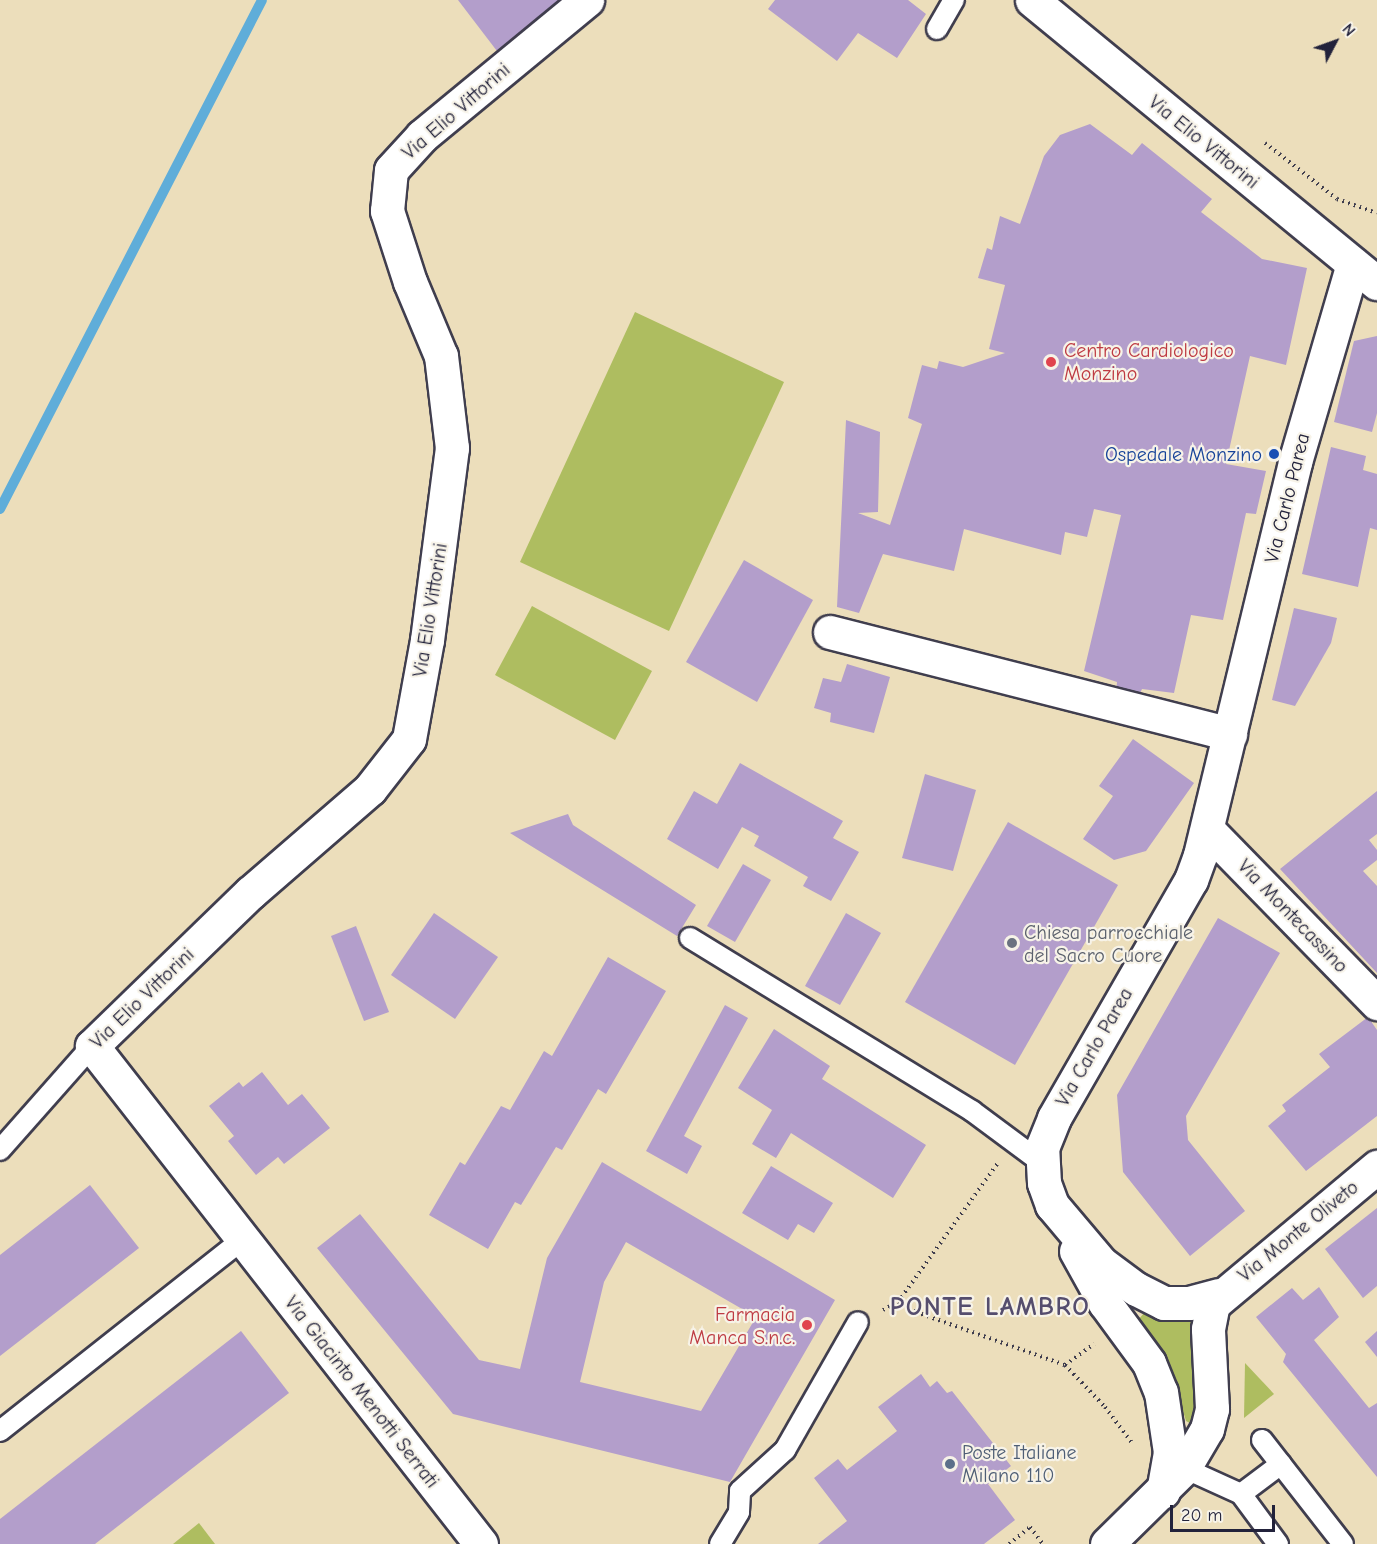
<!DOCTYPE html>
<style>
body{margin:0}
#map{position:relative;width:1377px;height:1544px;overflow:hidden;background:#ecdebb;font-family:"Comic Neue",sans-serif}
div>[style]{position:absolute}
.green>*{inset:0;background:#aebd60}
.stream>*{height:10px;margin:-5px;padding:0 5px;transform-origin:5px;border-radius:5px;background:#5fadd9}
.building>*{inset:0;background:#b39ecb}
.path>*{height:4px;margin-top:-2px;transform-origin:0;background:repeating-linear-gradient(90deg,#403e4e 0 1.5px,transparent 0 6px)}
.roads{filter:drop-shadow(2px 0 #403e4e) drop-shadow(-2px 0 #403e4e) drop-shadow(0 2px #403e4e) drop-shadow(0 -2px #403e4e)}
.service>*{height:20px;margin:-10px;padding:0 10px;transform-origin:10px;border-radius:10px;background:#fff}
.minor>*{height:33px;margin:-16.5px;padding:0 16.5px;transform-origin:16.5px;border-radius:16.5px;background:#fff}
.tertiary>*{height:33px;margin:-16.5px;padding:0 16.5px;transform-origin:16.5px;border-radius:16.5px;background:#fff}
.dots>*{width:16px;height:16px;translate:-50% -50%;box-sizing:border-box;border:3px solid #f7f3e8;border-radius:50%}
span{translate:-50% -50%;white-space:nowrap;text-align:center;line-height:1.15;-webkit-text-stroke:4.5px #f7f3e8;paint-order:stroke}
.street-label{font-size:20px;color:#22223b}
.health-label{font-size:20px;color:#be3a42}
.left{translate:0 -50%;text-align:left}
.right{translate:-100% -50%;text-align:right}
.transit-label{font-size:20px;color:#164399}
.worship-label{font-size:20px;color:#5b616d}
.service-label{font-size:20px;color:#4e5e75}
.district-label{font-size:26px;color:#554d6d;font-weight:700;letter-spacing:1.5px}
.north{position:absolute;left:1305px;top:12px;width:60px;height:60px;-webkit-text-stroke:4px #f7f3e8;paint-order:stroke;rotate:49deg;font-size:16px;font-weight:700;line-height:24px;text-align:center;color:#22223b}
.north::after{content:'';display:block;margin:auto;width:21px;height:27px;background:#22223b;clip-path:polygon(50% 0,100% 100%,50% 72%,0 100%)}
.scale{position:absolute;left:1170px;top:1505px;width:105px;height:27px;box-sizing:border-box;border:3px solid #22223b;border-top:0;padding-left:8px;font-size:18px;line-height:21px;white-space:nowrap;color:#22223b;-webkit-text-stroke:4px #f7f3e8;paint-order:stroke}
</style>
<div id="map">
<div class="green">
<i style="clip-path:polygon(635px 312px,784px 382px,669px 631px,520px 562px)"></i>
<i style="clip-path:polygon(532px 606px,652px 671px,615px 740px,495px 675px)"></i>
<i style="clip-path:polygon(1145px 1312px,1159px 1317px,1193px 1317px,1200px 1402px,1193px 1425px,1186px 1421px,1169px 1364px,1137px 1321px)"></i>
<i style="clip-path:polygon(1245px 1363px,1274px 1394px,1244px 1418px)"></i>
<i style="clip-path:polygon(199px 1523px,215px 1544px,173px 1544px)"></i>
</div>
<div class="stream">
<i style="left:0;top:509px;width:572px;rotate:-62.76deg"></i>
</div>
<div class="building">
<i style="clip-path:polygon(458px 0,565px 0,500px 55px)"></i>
<i style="clip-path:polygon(775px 0,908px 0,926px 14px,897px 58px,858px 33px,837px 61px,768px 9px)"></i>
<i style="clip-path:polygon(1090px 124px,1132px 155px,1142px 143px,1212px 199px,1201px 212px,1262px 259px,1307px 268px,1286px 365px,1250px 356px,1226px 464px,1266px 471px,1256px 514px,1246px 513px,1223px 620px,1191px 615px,1174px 693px,1142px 689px,1138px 698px,1116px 694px,1117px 682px,1084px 671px,1121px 515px,1094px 509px,1087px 537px,1065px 532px,1061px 555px,964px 529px,954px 571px,883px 554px,859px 613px,837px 607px,846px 420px,880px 432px,878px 512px,858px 513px,890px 525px,922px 424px,908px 418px,922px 365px,937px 369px,939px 361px,963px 367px,1005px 353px,989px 349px,1005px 285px,978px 278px,987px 248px,992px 250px,1000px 216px,1020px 224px,1044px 156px,1060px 135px)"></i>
<i style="clip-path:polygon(1377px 336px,1377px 413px,1372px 432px,1334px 422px,1354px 341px)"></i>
<i style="clip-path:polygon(1331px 447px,1366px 456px,1363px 470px,1377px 474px,1377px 530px,1370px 528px,1358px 587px,1302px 574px)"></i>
<i style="clip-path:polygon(744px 560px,813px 600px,757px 702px,686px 662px)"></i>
<i style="clip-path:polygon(1294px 608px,1337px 618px,1331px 643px,1295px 706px,1272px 700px)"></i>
<i style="clip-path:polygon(847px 664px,890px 677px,874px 733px,830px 722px,831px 713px,814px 708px,823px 678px,841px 682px)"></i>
<i style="clip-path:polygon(1133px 739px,1194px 783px,1146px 851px,1114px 860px,1083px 839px,1113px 796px,1099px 786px)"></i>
<i style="clip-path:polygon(740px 763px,843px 821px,833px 838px,859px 852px,831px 901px,803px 886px,808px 877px,754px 846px,759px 836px,742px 827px,718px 869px,667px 839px,694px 791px,717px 804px)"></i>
<i style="clip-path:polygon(925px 774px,976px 790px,953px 871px,902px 858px)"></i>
<i style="clip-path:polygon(1377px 791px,1377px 834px,1369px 840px,1377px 850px,1377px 860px,1363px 871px,1377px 886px,1377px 973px,1280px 869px)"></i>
<i style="clip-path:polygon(568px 814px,573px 825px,696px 905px,677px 936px,510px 833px)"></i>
<i style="clip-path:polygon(1008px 822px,1118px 885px,1015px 1065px,905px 1002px)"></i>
<i style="clip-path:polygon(743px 864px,771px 880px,735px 942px,707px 926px)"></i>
<i style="clip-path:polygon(434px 913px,498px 957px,455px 1019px,391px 975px)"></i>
<i style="clip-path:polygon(846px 913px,881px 933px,840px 1005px,805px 986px)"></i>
<i style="clip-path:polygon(1218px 918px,1280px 953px,1186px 1116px,1188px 1140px,1245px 1211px,1190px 1256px,1123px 1172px,1117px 1095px)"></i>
<i style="clip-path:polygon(356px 926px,389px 1012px,364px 1021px,331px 936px)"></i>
<i style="clip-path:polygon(608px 957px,666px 991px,606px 1094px,598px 1089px,562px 1150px,556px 1147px,521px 1205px,515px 1202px,488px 1249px,429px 1215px,460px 1162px,465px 1165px,501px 1106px,510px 1110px,544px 1051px,552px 1056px)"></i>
<i style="clip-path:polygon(725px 1005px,748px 1018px,684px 1136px,702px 1146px,687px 1174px,646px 1151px)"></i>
<i style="clip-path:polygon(1368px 1017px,1377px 1030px,1377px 1116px,1306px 1171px,1268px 1126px,1286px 1111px,1282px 1105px,1330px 1067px,1319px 1054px)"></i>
<i style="clip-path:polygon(774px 1029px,830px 1066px,822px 1079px,926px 1145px,893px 1198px,791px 1133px,776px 1158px,752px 1144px,772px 1110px,738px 1088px)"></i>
<i style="clip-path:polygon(262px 1072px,288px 1105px,302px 1094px,330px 1128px,284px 1164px,278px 1157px,256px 1175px,228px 1141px,234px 1136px,209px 1106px,239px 1082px,243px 1087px)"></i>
<i style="clip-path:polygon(evenodd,602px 1162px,835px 1300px,730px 1482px,453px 1414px,317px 1248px,360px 1214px,479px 1360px,520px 1369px,547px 1258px,602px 1162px,626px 1242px,756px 1317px,701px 1411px,580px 1382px,604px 1282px,626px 1242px)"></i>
<i style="clip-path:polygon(771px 1166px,833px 1203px,814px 1233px,798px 1224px,788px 1240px,742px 1213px)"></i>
<i style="clip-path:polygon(90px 1185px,139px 1248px,0 1356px,0 1255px)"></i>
<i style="clip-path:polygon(1377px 1208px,1377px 1286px,1363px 1298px,1325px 1249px)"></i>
<i style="clip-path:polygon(1319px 1287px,1339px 1317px,1314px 1340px,1369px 1408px,1377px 1403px,1377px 1477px,1283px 1362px,1286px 1354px,1256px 1317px,1292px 1288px,1303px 1300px)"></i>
<i style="clip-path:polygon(241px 1331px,289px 1393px,95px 1544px,0 1544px,0 1519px)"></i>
<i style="clip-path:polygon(1377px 1331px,1377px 1357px,1365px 1342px)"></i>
<i style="clip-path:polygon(921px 1374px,930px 1387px,937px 1381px,947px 1393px,952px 1391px,1011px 1466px,988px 1484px,1015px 1520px,984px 1544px,818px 1544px,847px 1521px,814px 1478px,838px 1459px,847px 1470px,897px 1431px,878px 1407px)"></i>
</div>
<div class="path">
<i style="left:1265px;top:143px;width:91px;rotate:37.9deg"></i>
<i style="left:1337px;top:199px;width:42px;rotate:19.3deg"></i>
<i style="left:898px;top:1302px;width:21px;rotate:29deg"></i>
<i style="left:916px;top:1312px;width:158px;rotate:19.6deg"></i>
<i style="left:1065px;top:1365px;width:58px;rotate:46.4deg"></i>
<i style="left:1105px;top:1407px;width:45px;rotate:53.1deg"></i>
<i style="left:883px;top:1310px;width:17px;rotate:-28deg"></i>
<i style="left:898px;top:1302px;width:170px;rotate:-54.3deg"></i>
<i style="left:1065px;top:1365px;width:36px;rotate:-36deg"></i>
<i style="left:1009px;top:1544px;width:27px;rotate:-39deg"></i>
<i style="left:1030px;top:1527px;width:21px;rotate:53deg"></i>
</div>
<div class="roads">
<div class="service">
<i style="left:937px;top:29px;width:34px;rotate:-60deg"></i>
<i style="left:690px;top:938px;width:331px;rotate:31.5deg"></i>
<i style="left:972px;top:1111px;width:87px;rotate:36.6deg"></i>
<i style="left:0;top:1150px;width:139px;rotate:-48.5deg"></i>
<i style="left:0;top:1431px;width:310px;rotate:-38.3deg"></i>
<i style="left:1262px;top:1440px;width:132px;rotate:52.1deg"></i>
<i style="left:1175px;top:1464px;width:72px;rotate:24.4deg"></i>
<i style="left:1241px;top:1494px;width:62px;rotate:53.5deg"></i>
<i style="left:1241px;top:1494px;width:50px;rotate:-36.9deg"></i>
<i style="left:720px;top:1544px;width:37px;rotate:-59deg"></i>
<i style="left:739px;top:1512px;width:21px;rotate:-87deg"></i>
<i style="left:740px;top:1491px;width:61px;rotate:-42.3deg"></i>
<i style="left:785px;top:1450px;width:147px;rotate:-60.3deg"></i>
</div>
<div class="minor">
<i style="left:830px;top:632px;width:413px;rotate:14.3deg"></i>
<i style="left:1208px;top:830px;width:242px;rotate:45.7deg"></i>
<i style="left:1076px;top:1251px;width:60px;rotate:60.9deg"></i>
<i style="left:1105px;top:1303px;width:74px;rotate:53.7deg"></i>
<i style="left:1149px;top:1363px;width:31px;rotate:68deg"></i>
<i style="left:1161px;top:1392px;width:61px;rotate:81.5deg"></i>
<i style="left:1170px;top:1452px;width:40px;rotate:100deg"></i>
<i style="left:1219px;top:1295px;width:31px;rotate:165deg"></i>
<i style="left:1189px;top:1303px;width:25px;rotate:180deg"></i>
<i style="left:1164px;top:1303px;width:31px;rotate:-153deg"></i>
<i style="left:1136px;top:1289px;width:44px;rotate:-143.4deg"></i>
<i style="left:1101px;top:1263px;width:76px;rotate:-130.2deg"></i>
<i style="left:1052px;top:1205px;width:23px;rotate:-110deg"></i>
<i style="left:1044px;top:1183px;width:35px;rotate:-93deg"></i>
<i style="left:1042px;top:1148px;width:32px;rotate:-68deg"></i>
<i style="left:1054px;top:1118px;width:275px;rotate:-60.1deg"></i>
<i style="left:1191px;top:880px;width:27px;rotate:-70deg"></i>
<i style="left:1200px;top:855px;width:404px;rotate:-76.4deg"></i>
<i style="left:1295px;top:462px;width:206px;rotate:-73.7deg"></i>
<i style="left:481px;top:1544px;width:632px;rotate:-127.99deg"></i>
<i style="left:92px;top:1046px;width:220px;rotate:-44.1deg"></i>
<i style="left:250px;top:893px;width:159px;rotate:-40.9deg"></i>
<i style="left:370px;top:789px;width:63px;rotate:-52deg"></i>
<i style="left:409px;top:739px;width:101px;rotate:-79.7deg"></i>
<i style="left:427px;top:640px;width:194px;rotate:-82.6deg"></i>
<i style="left:452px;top:448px;width:93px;rotate:-96.8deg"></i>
<i style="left:441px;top:356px;width:80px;rotate:-112.7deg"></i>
<i style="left:410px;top:282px;width:75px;rotate:-107.9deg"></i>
<i style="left:387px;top:211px;width:41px;rotate:-84.4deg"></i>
<i style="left:391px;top:170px;width:46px;rotate:-47.6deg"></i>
<i style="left:422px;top:136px;width:214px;rotate:-39.5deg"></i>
<i style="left:1107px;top:1544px;width:108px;rotate:-44.6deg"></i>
<i style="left:1184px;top:1468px;width:45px;rotate:-59.5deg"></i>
<i style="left:1207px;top:1429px;width:21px;rotate:-76deg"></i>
<i style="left:1212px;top:1409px;width:80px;rotate:-92.9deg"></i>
<i style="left:1208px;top:1329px;width:25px;rotate:-79deg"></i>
<i style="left:1213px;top:1304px;width:214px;rotate:-39.9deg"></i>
</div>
<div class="tertiary">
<i style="left:1032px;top:0;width:446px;rotate:39.4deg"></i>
</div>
</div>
<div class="dots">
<i style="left:1051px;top:362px;background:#e0444e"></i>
<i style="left:1274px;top:454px;background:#1a4fb4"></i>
<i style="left:1012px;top:943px;background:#6b7280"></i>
<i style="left:807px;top:1325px;background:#e0444e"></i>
<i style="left:950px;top:1464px;background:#5c6f8a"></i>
</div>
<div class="street-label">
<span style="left:456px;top:111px;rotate:-41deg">Via Elio Vittorini</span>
<span style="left:1204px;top:142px;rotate:39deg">Via Elio Vittorini</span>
<span style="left:1287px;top:498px;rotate:-76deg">Via Carlo Parea</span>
<span style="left:430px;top:610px;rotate:-81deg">Via Elio Vittorini</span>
<span style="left:1293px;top:916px;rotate:46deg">Via Montecassino</span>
<span style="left:142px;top:998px;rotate:-44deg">Via Elio Vittorini</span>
<span style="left:1094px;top:1047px;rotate:-60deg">Via Carlo Parea</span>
<span style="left:1298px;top:1231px;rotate:-39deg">Via Monte Oliveto</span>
<span style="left:362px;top:1392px;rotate:52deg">Via Giacinto Menotti Serrati</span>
</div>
<div class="health-label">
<span class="left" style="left:1064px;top:362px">Centro Cardiologico<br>Monzino</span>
<span class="right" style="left:795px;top:1326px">Farmacia<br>Manca S.n.c.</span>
</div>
<div class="transit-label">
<span class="right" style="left:1262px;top:454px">Ospedale Monzino</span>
</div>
<div class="worship-label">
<span class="left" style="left:1024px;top:944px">Chiesa parrocchiale<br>del Sacro Cuore</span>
</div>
<div class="service-label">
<span class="left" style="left:962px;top:1464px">Poste Italiane<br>Milano 110</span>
</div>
<div class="district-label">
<span style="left:990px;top:1308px">PONTE LAMBRO</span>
</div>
<div class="north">N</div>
<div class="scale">20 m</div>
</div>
